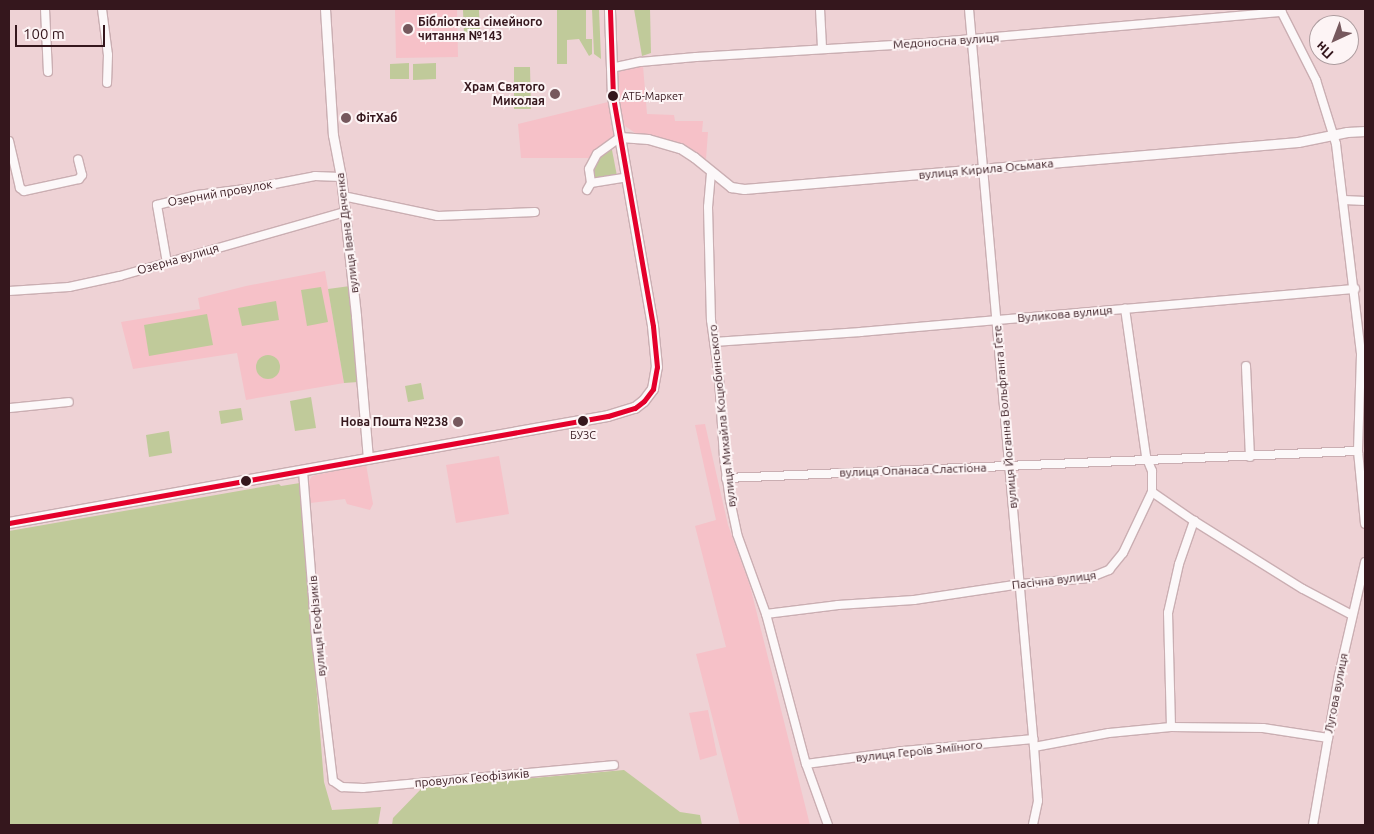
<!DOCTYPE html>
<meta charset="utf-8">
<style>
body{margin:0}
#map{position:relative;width:1374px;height:834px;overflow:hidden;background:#eed2d5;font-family:Ubuntu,sans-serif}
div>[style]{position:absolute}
.built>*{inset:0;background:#f6c1c8}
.green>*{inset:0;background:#c0ca9a}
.round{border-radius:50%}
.roads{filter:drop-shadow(1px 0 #caaeb2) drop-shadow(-1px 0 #caaeb2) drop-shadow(0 1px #caaeb2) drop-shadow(0 -1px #caaeb2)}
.minor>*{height:8px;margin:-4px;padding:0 4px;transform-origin:4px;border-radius:4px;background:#fcf8f9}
.tertiary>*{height:9px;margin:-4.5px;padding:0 4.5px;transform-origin:4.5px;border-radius:4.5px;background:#fcf8f9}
.secondary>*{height:10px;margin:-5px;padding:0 5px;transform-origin:5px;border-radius:5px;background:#fcf8f9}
.bus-1>*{height:5px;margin:-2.5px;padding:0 2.5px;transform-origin:2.5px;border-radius:2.5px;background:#e4002b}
.dots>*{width:14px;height:14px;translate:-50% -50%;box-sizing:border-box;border:2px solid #fdf4f5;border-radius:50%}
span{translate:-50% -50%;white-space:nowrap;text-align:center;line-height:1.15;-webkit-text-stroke:4px #fdf4f5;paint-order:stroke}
.bus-label{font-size:11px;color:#35171d}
.left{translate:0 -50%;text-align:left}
.poi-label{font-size:12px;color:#35171d;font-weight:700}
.right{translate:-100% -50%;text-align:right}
.street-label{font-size:12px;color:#35171d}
.frame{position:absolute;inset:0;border:10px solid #35171d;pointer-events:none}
.north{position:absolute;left:1309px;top:15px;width:50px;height:50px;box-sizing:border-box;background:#fdf4f5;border:1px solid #ad9c9f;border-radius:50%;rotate:223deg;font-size:14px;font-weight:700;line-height:20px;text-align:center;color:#35171d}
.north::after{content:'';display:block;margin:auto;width:18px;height:22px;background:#76585d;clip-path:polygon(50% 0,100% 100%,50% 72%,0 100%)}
.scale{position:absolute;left:15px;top:25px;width:90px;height:22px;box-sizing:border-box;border:2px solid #35171d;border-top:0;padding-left:6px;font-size:15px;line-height:18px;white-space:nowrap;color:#35171d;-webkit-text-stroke:4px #fdf4f5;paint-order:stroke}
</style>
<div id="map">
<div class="built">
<i style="clip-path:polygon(395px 9px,457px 9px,458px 57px,396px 58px)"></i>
<i style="clip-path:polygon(643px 66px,647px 114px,674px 115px,675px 121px,703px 121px,702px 132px,708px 132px,706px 159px,687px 149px,638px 135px,625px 126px,621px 119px,618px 68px)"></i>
<i style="clip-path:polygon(608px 102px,615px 138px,591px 158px,521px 158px,518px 124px)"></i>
<i style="clip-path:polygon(325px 271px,344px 383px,246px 400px,237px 353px,133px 369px,121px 322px,200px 309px,198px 298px,246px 286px)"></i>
<i style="clip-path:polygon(705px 424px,728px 525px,750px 586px,810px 825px,740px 825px,696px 654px,726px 647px,695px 526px,716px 520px,695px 425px)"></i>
<i style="clip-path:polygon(499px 456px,509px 514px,456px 523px,446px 465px)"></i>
<i style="clip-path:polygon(366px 464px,373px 504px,370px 510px,347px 504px,345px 499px,310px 503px,308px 483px,312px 476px)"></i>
<i style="clip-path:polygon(708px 710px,717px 755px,700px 760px,689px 713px)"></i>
</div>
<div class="green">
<i style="clip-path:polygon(557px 9px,586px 9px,586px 39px,592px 39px,592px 54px,589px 56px,579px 39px,567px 40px,567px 64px,557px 64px)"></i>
<i style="clip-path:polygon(592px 9px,599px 9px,601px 59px,594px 54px)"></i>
<i style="clip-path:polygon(634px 9px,650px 9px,651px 53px,642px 56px)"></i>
<i style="clip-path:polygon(463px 10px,479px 10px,480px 33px,464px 33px)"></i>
<i style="clip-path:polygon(409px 63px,409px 79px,390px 79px,390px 64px)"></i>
<i style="clip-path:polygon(436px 63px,436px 79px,413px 80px,413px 64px)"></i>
<i style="clip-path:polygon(514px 67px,530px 67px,531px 109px,514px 109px)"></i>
<i style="clip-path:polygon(609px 150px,612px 150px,617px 176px,595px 180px,593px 171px,594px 165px,601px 154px)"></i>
<i style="clip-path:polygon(350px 286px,358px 382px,344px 383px,328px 289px)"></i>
<i style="clip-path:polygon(321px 287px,328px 322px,307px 326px,301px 290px)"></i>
<i style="clip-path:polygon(276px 301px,279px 320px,242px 326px,238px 308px)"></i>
<i style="clip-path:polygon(207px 314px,213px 345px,149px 356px,144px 325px)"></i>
<i class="round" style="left:256px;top:355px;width:24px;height:24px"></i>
<i style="clip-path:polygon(421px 383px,424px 399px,408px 402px,405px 386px)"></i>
<i style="clip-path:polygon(311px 397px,316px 428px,295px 431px,290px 401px)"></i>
<i style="clip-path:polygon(241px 408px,243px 420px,221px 424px,219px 411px)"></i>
<i style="clip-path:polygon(169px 431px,172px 453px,149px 457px,146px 435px)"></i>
<i style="clip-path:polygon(300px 483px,324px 782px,332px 810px,381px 807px,378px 825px,9px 825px,9px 531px,279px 484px,281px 486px)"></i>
<i style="clip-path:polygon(624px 770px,680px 812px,700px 815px,702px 825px,392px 825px,393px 818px,422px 788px)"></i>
</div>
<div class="roads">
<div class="minor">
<i style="left:45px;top:9px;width:63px;rotate:87.3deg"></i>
<i style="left:102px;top:9px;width:46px;rotate:82.6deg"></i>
<i style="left:108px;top:55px;width:28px;rotate:92deg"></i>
<i style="left:820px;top:9px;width:39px;rotate:87deg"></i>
<i style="left:969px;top:9px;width:741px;rotate:84.97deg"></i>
<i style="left:1034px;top:747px;width:54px;rotate:85.8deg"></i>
<i style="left:1038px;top:801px;width:25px;rotate:102deg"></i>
<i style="left:1280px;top:9px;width:80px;rotate:63.1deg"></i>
<i style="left:1316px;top:80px;width:67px;rotate:72.6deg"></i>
<i style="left:1336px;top:144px;width:212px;rotate:83.2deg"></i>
<i style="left:1361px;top:355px;width:96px;rotate:91.8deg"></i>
<i style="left:1358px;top:451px;width:73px;rotate:84.5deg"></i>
<i style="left:611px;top:68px;width:30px;rotate:-12deg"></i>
<i style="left:640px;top:62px;width:56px;rotate:-5.1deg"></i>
<i style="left:696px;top:57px;width:231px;rotate:-3.5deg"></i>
<i style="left:927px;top:43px;width:356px;rotate:-5deg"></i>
<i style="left:9px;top:141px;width:48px;rotate:76.8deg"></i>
<i style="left:20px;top:188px;width:5px;rotate:37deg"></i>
<i style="left:24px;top:191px;width:56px;rotate:-12.3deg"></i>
<i style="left:79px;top:179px;width:5px;rotate:-53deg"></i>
<i style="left:82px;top:175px;width:16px;rotate:-104deg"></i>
<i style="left:711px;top:173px;width:34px;rotate:95deg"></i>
<i style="left:708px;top:207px;width:113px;rotate:88.5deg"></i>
<i style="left:711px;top:320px;width:59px;rotate:82.1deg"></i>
<i style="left:719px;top:378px;width:79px;rotate:86.4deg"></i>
<i style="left:724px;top:457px;width:43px;rotate:82.1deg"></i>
<i style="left:730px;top:500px;width:35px;rotate:78deg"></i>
<i style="left:737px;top:534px;width:85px;rotate:70.1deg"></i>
<i style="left:766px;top:614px;width:155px;rotate:75.1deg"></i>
<i style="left:806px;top:764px;width:65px;rotate:70.2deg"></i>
<i style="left:591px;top:183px;width:14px;rotate:-98deg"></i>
<i style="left:589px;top:169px;width:17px;rotate:-62deg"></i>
<i style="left:597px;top:154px;width:29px;rotate:-36deg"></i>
<i style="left:587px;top:190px;width:8px;rotate:-60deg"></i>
<i style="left:591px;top:183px;width:36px;rotate:-9deg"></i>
<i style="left:343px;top:196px;width:97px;rotate:11.9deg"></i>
<i style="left:438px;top:216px;width:97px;rotate:-2.4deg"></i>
<i style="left:1344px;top:200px;width:21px;rotate:3deg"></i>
<i style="left:167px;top:263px;width:59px;rotate:-99.8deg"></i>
<i style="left:157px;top:205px;width:41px;rotate:-14deg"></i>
<i style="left:197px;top:195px;width:57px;rotate:-7deg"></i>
<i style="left:254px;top:188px;width:62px;rotate:-11.1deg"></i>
<i style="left:315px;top:176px;width:26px;rotate:2deg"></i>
<i style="left:9px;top:291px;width:60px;rotate:-3.8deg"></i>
<i style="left:69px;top:287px;width:52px;rotate:-12.2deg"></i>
<i style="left:120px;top:276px;width:234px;rotate:-15.9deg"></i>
<i style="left:714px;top:342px;width:147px;rotate:-3.9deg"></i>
<i style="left:861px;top:332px;width:496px;rotate:-5deg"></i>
<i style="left:1246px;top:366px;width:91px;rotate:87.5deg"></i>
<i style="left:9px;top:408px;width:60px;rotate:-5.7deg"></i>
<i style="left:303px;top:471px;width:177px;rotate:85.5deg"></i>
<i style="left:317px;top:647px;width:135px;rotate:83.2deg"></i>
<i style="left:333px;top:781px;width:11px;rotate:34deg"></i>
<i style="left:342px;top:787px;width:21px;rotate:3deg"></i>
<i style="left:363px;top:788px;width:252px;rotate:-5.2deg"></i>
<i style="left:726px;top:478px;width:633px;rotate:-2.45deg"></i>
<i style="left:1152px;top:492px;width:51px;rotate:34.6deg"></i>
<i style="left:1194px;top:521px;width:128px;rotate:32deg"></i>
<i style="left:1303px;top:589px;width:55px;rotate:28deg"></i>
<i style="left:766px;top:614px;width:73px;rotate:-7.1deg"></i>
<i style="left:838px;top:605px;width:76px;rotate:-3.8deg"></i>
<i style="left:914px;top:600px;width:108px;rotate:-8.5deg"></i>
<i style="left:1021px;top:584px;width:68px;rotate:-5deg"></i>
<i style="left:1089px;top:578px;width:22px;rotate:-22deg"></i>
<i style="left:1109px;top:570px;width:22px;rotate:-51deg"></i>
<i style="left:1123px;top:553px;width:68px;rotate:-64.6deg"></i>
<i style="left:1152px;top:492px;width:21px;rotate:-90deg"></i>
<i style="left:1152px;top:471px;width:16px;rotate:-112deg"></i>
<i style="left:1146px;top:456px;width:149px;rotate:-98.1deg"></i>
<i style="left:1171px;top:727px;width:114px;rotate:-91.5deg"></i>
<i style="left:1168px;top:613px;width:50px;rotate:-77.3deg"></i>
<i style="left:1179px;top:564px;width:46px;rotate:-70.8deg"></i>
<i style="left:1034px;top:747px;width:76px;rotate:-10.6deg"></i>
<i style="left:1109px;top:733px;width:62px;rotate:-5.5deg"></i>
<i style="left:1171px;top:727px;width:92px;rotate:0.6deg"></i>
<i style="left:1263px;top:728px;width:66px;rotate:8.7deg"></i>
<i style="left:806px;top:764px;width:98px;rotate:-7.6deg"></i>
<i style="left:903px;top:751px;width:131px;rotate:-5.3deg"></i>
<i style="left:1313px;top:825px;width:152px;rotate:-80.2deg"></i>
<i style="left:1339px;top:675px;width:116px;rotate:-77deg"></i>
</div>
<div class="tertiary">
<i style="left:325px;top:9px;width:126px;rotate:86.4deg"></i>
<i style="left:333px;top:135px;width:43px;rotate:79.2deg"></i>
<i style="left:341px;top:177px;width:140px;rotate:83.8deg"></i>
<i style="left:356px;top:316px;width:143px;rotate:85.2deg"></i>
<i style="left:620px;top:137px;width:28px;rotate:4deg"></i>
<i style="left:648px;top:139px;width:33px;rotate:16deg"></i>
<i style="left:680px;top:148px;width:17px;rotate:33deg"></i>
<i style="left:694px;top:157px;width:48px;rotate:39deg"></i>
<i style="left:731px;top:187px;width:13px;rotate:9deg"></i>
<i style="left:744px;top:189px;width:556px;rotate:-4.85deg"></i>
<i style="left:1298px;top:142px;width:50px;rotate:-11.5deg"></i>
<i style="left:1347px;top:132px;width:18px;rotate:-3deg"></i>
</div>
<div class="secondary">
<i style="left:9px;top:523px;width:608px;rotate:-10.13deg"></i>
<i style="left:608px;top:416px;width:28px;rotate:-17deg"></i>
<i style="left:635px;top:408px;width:11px;rotate:-38deg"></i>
<i style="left:644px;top:401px;width:15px;rotate:-53deg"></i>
<i style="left:653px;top:389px;width:22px;rotate:-80deg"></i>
<i style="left:657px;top:367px;width:41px;rotate:-95.6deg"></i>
<i style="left:653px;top:326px;width:232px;rotate:-99.9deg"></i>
<i style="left:613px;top:97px;width:88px;rotate:-92deg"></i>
</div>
</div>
<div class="bus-1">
<i style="left:9px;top:523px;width:608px;rotate:-10.13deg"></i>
<i style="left:608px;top:416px;width:28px;rotate:-17deg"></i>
<i style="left:635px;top:408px;width:11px;rotate:-38deg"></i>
<i style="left:644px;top:401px;width:15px;rotate:-53deg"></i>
<i style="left:653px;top:389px;width:22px;rotate:-80deg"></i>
<i style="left:657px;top:367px;width:41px;rotate:-95.6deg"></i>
<i style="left:653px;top:326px;width:232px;rotate:-99.9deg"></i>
<i style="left:613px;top:97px;width:88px;rotate:-92deg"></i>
</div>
<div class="dots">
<i style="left:408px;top:29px;background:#76585d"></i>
<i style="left:555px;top:94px;background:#76585d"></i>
<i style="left:613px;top:96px;background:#35171d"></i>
<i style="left:346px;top:118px;background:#76585d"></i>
<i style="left:583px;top:421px;background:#35171d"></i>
<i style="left:458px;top:422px;background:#76585d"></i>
<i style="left:246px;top:481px;background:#35171d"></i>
</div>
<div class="bus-label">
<span class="left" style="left:622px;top:96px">АТБ-Маркет</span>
<span style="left:583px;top:435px">БУЗС</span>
</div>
<div class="poi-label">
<span class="left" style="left:418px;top:29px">Бібліотека сімейного<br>читання №143</span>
<span class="right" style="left:545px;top:94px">Храм Святого<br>Миколая</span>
<span class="left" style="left:356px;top:118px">ФітХаб</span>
<span class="right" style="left:448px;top:422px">Нова Пошта №238</span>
</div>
<div class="street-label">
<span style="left:946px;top:41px;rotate:-4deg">Медоносна вулиця</span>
<span style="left:986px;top:169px;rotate:-5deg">вулиця Кирила Осьмака</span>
<span style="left:220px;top:193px;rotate:-10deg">Озерний провулок</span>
<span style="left:347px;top:233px;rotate:-97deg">вулиця Івана Дяченка</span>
<span style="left:178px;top:259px;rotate:-16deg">Озерна вулиця</span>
<span style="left:1065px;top:314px;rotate:-5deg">Вуликова вулиця</span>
<span style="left:722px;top:416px;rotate:-96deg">вулиця Михайла Коцюбинського</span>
<span style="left:1005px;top:417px;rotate:-95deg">вулиця Йоганна Вольфганга Ґете</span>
<span style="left:913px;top:470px;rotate:-2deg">вулиця Опанаса Сластіона</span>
<span style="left:1054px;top:580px;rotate:-7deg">Пасічна вулиця</span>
<span style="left:317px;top:626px;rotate:-95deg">вулиця Геофізиків</span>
<span style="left:1336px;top:693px;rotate:-79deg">Лугова вулиця</span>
<span style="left:919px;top:751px;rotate:-6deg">вулиця Героїв Зміїного</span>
<span style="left:472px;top:778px;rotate:-5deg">провулок Геофізиків</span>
</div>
<div class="frame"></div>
<div class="north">Пн</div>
<div class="scale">100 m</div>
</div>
